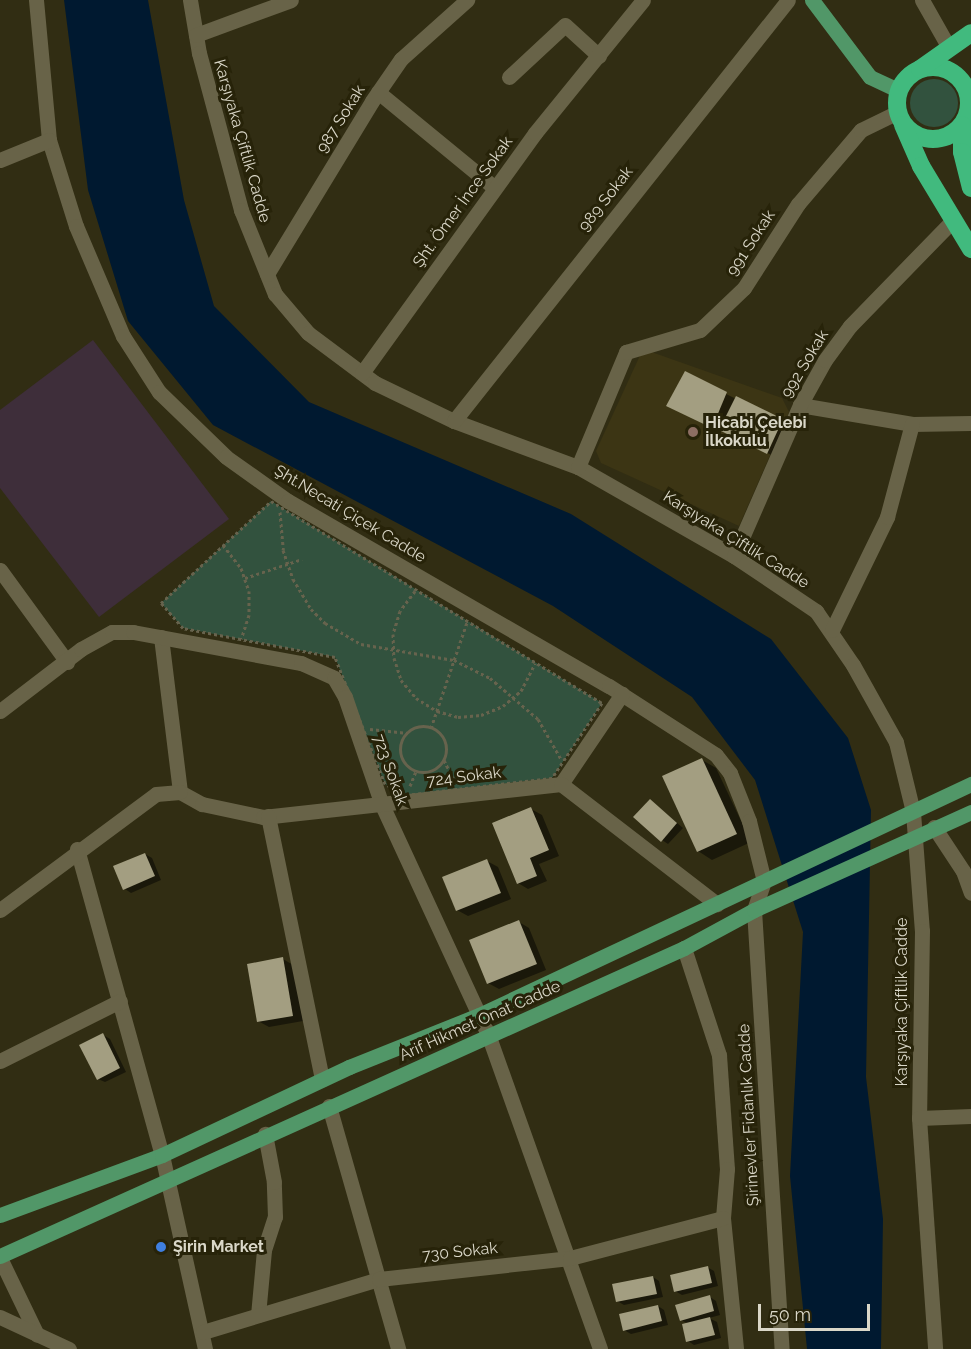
<!DOCTYPE html>
<meta charset="utf-8">
<style>
body{margin:0}
#map{position:relative;width:971px;height:1349px;overflow:hidden;background:#312d13;font-family:Raleway,sans-serif}
div>[style]{position:absolute}
.commercial>*{inset:0;background:#3e2e3a}
.built>*{inset:0;background:#3c3514}
.green>*{inset:0;background:#32523e}
.round{border-radius:50%}
.water>*{inset:0;background:#001930}
.shadow>*{inset:0;background:#0007}
.building>*{inset:0;background:#a39e81}
.path>*{height:3px;margin-top:-1.5px;transform-origin:0;background:repeating-linear-gradient(90deg,#67634d 0 3px,transparent 0 6px)}
.path>.ring{margin:-1.5px;padding:0;box-sizing:content-box;background:none;border:3px solid #67634d;border-radius:50%}
.minor>*{height:15px;margin:-7.5px;padding:0 7.5px;transform-origin:7.5px;border-radius:7.5px;background:#686348}
.major>*{height:15px;margin:-7.5px;padding:0 7.5px;transform-origin:7.5px;border-radius:7.5px;background:#519768}
.highway>*{height:18px;margin:-9px;padding:0 9px;transform-origin:9px;border-radius:9px;background:#41ba7e}
.highway>.ring{margin:-9px;padding:0;box-sizing:content-box;background:none;border:18px solid #41ba7e;border-radius:50%}
.dots>*{width:16px;height:16px;translate:-50% -50%;box-sizing:border-box;border:3px solid #272309;border-radius:50%}
span{translate:-50% -50%;white-space:nowrap;text-align:center;line-height:1.15;-webkit-text-stroke:6px #272309;paint-order:stroke}
.street-label{font-size:16px;color:#dad7c8}
.poi-label{font-size:16px;color:#dad7c8;font-weight:700}
.left{translate:0 -50%;text-align:left}
.scale{position:absolute;left:758px;top:1304px;width:112px;height:27px;box-sizing:border-box;border:3px solid #dad7c8;border-top:0;padding-left:8px;font-size:18px;line-height:21px;white-space:nowrap;color:#dad7c8;-webkit-text-stroke:4px #272309;paint-order:stroke}
</style>
<div id="map">
<div class="commercial">
<i style="clip-path:polygon(93px 340px,229px 519px,99px 617px,0 488px,0 410px)"></i>
</div>
<div class="built">
<i style="clip-path:polygon(643px 349px,782px 398px,789px 412px,739px 526px,601px 463px,596px 451px)"></i>
</div>
<div class="green">
<i class="round" style="left:910px;top:79px;width:48px;height:48px"></i>
<i style="clip-path:polygon(271px 501px,602px 703px,552px 778px,406px 795px,385px 784px,335px 657px,183px 628px,161px 603px)"></i>
</div>
<div class="water">
<i style="clip-path:polygon(64px 0,148px 0,184px 200px,214px 306px,309px 402px,571px 514px,771px 639px,848px 738px,871px 810px,866px 1077px,883px 1219px,881px 1349px,807px 1349px,790px 1176px,803px 932px,755px 780px,692px 697px,553px 606px,213px 425px,128px 321px,88px 190px)"></i>
</div>
<div class="shadow">
<i style="clip-path:polygon(726px 394px,792px 426px,778px 458px,679px 411px)"></i>
<i style="clip-path:polygon(702px 760px,716px 768px,751px 842px,712px 860px,698px 851px)"></i>
<i style="clip-path:polygon(650px 800px,683px 828px,668px 844px,662px 840px)"></i>
<i style="clip-path:polygon(531px 809px,542px 815px,559px 856px,539px 864px,547px 881px,528px 889px,518px 883px)"></i>
<i style="clip-path:polygon(145px 854px,152px 858px,161px 880px,131px 893px,125px 889px)"></i>
<i style="clip-path:polygon(487px 861px,498px 867px,511px 899px,468px 916px,457px 910px)"></i>
<i style="clip-path:polygon(519px 922px,529px 928px,546px 970px,499px 989px,488px 983px)"></i>
<i style="clip-path:polygon(283px 959px,293px 965px,303px 1021px,269px 1027px,258px 1021px)"></i>
<i style="clip-path:polygon(103px 1035px,110px 1039px,126px 1072px,105px 1082px,98px 1079px)"></i>
<i style="clip-path:polygon(707px 1267px,714px 1271px,718px 1286px,682px 1295px,675px 1291px)"></i>
<i style="clip-path:polygon(653px 1277px,659px 1281px,663px 1297px,624px 1305px,617px 1301px)"></i>
<i style="clip-path:polygon(710px 1297px,716px 1301px,720px 1315px,709px 1318px,717px 1322px,721px 1338px,694px 1345px,688px 1341px,689px 1324px,681px 1320px)"></i>
<i style="clip-path:polygon(658px 1306px,664px 1310px,668px 1325px,631px 1334px,624px 1330px)"></i>
</div>
<div class="building">
<i style="clip-path:polygon(685px 371px,727px 392px,712px 428px,666px 406px)"></i>
<i style="clip-path:polygon(736px 396px,783px 419px,767px 454px,719px 430px)"></i>
<i style="clip-path:polygon(702px 758px,737px 834px,697px 852px,662px 776px)"></i>
<i style="clip-path:polygon(650px 799px,677px 823px,661px 842px,633px 817px)"></i>
<i style="clip-path:polygon(531px 807px,549px 850px,530px 858px,537px 876px,517px 884px,492px 823px)"></i>
<i style="clip-path:polygon(145px 853px,155px 876px,123px 890px,113px 866px)"></i>
<i style="clip-path:polygon(487px 859px,501px 893px,456px 911px,442px 877px)"></i>
<i style="clip-path:polygon(519px 920px,537px 964px,487px 984px,469px 940px)"></i>
<i style="clip-path:polygon(283px 957px,293px 1016px,257px 1022px,247px 964px)"></i>
<i style="clip-path:polygon(103px 1033px,120px 1068px,97px 1080px,79px 1045px)"></i>
<i style="clip-path:polygon(708px 1266px,712px 1283px,674px 1292px,670px 1275px)"></i>
<i style="clip-path:polygon(653px 1276px,657px 1294px,616px 1302px,612px 1284px)"></i>
<i style="clip-path:polygon(710px 1295px,714px 1311px,680px 1321px,675px 1305px)"></i>
<i style="clip-path:polygon(658px 1305px,662px 1321px,623px 1331px,619px 1314px)"></i>
<i style="clip-path:polygon(710px 1317px,715px 1335px,686px 1342px,682px 1324px)"></i>
</div>
<div class="path">
<i style="left:271px;top:501px;width:388px;rotate:31.4deg"></i>
<i style="left:602px;top:703px;width:90px;rotate:123.7deg"></i>
<i style="left:552px;top:778px;width:147px;rotate:173.4deg"></i>
<i style="left:406px;top:795px;width:24px;rotate:-152deg"></i>
<i style="left:385px;top:784px;width:136px;rotate:-111.5deg"></i>
<i style="left:335px;top:657px;width:155px;rotate:-169.2deg"></i>
<i style="left:183px;top:628px;width:33px;rotate:-131deg"></i>
<i style="left:161px;top:603px;width:150px;rotate:-42.8deg"></i>
<i style="left:280px;top:512px;width:38px;rotate:85deg"></i>
<i style="left:283px;top:550px;width:31px;rotate:71deg"></i>
<i style="left:293px;top:579px;width:35px;rotate:59deg"></i>
<i style="left:311px;top:609px;width:20px;rotate:45deg"></i>
<i style="left:325px;top:623px;width:42px;rotate:30.3deg"></i>
<i style="left:361px;top:644px;width:94px;rotate:9.8deg"></i>
<i style="left:454px;top:660px;width:40px;rotate:26.6deg"></i>
<i style="left:490px;top:678px;width:63px;rotate:40.5deg"></i>
<i style="left:538px;top:719px;width:46px;rotate:60.1deg"></i>
<i style="left:223px;top:545px;width:29px;rotate:52deg"></i>
<i style="left:241px;top:568px;width:24px;rotate:71deg"></i>
<i style="left:249px;top:591px;width:24px;rotate:90deg"></i>
<i style="left:249px;top:615px;width:25px;rotate:108deg"></i>
<i style="left:245px;top:578px;width:60px;rotate:-18.4deg"></i>
<i style="left:415px;top:591px;width:25px;rotate:127deg"></i>
<i style="left:400px;top:611px;width:24px;rotate:107deg"></i>
<i style="left:393px;top:634px;width:24px;rotate:88deg"></i>
<i style="left:394px;top:658px;width:23px;rotate:72deg"></i>
<i style="left:401px;top:680px;width:23px;rotate:50deg"></i>
<i style="left:416px;top:698px;width:25px;rotate:32deg"></i>
<i style="left:437px;top:711px;width:22px;rotate:16deg"></i>
<i style="left:458px;top:717px;width:23px;rotate:-5deg"></i>
<i style="left:481px;top:715px;width:24px;rotate:-22deg"></i>
<i style="left:503px;top:706px;width:23px;rotate:-40deg"></i>
<i style="left:521px;top:691px;width:31px;rotate:-63deg"></i>
<i class="ring" style="left:400px;top:726px;width:43px;height:43px"></i>
<i style="left:431px;top:728px;width:112px;rotate:-71.2deg"></i>
<i style="left:370px;top:729px;width:38px;rotate:6deg"></i>
<i style="left:444px;top:760px;width:25px;rotate:64deg"></i>
<i style="left:410px;top:786px;width:16px;rotate:-68deg"></i>
</div>
<div class="minor">
<i style="left:36px;top:0;width:141px;rotate:84.7deg"></i>
<i style="left:49px;top:140px;width:90px;rotate:72.6deg"></i>
<i style="left:76px;top:226px;width:120px;rotate:66.9deg"></i>
<i style="left:123px;top:336px;width:67px;rotate:57.3deg"></i>
<i style="left:159px;top:392px;width:93px;rotate:44.1deg"></i>
<i style="left:226px;top:457px;width:76px;rotate:35.4deg"></i>
<i style="left:288px;top:501px;width:370px;rotate:30deg"></i>
<i style="left:609px;top:686px;width:127px;rotate:32.8deg"></i>
<i style="left:716px;top:755px;width:23px;rotate:52deg"></i>
<i style="left:730px;top:773px;width:52px;rotate:68.4deg"></i>
<i style="left:749px;top:821px;width:62px;rotate:76deg"></i>
<i style="left:764px;top:881px;width:31px;rotate:109deg"></i>
<i style="left:754px;top:910px;width:440px;rotate:86.4deg"></i>
<i style="left:190px;top:0;width:54px;rotate:80.4deg"></i>
<i style="left:199px;top:53px;width:163px;rotate:75deg"></i>
<i style="left:241px;top:210px;width:91px;rotate:68deg"></i>
<i style="left:275px;top:294px;width:51px;rotate:49.8deg"></i>
<i style="left:308px;top:333px;width:84px;rotate:36.7deg"></i>
<i style="left:375px;top:383px;width:88px;rotate:25.7deg"></i>
<i style="left:454px;top:421px;width:132px;rotate:20.4deg"></i>
<i style="left:578px;top:467px;width:180px;rotate:29.7deg"></i>
<i style="left:734px;top:556px;width:99px;rotate:33.9deg"></i>
<i style="left:816px;top:611px;width:65px;rotate:55.6deg"></i>
<i style="left:853px;top:665px;width:88px;rotate:60.8deg"></i>
<i style="left:896px;top:742px;width:72px;rotate:76.3deg"></i>
<i style="left:913px;top:812px;width:119px;rotate:85.7deg"></i>
<i style="left:922px;top:931px;width:187px;rotate:90.9deg"></i>
<i style="left:919px;top:1118px;width:232px;rotate:86deg"></i>
<i style="left:922px;top:0;width:53px;rotate:60.5deg"></i>
<i style="left:196px;top:35px;width:101px;rotate:-20.2deg"></i>
<i style="left:509px;top:77px;width:76px;rotate:-42.9deg"></i>
<i style="left:565px;top:25px;width:46px;rotate:42.4deg"></i>
<i style="left:378px;top:92px;width:151px;rotate:39.4deg"></i>
<i style="left:966px;top:116px;width:6px;rotate:31deg"></i>
<i style="left:0;top:160px;width:53px;rotate:-22.2deg"></i>
<i style="left:267px;top:274px;width:202px;rotate:-58.7deg"></i>
<i style="left:372px;top:101px;width:51px;rotate:-55.4deg"></i>
<i style="left:401px;top:59px;width:89px;rotate:-41.8deg"></i>
<i style="left:362px;top:373px;width:296px;rotate:-54.2deg"></i>
<i style="left:535px;top:133px;width:171px;rotate:-50.9deg"></i>
<i style="left:800px;top:405px;width:114px;rotate:9.6deg"></i>
<i style="left:912px;top:424px;width:59px;rotate:-1deg"></i>
<i style="left:454px;top:421px;width:537px;rotate:-51.57deg"></i>
<i style="left:578px;top:467px;width:125px;rotate:-67.3deg"></i>
<i style="left:626px;top:352px;width:77px;rotate:-16.6deg"></i>
<i style="left:700px;top:330px;width:61px;rotate:-43.7deg"></i>
<i style="left:744px;top:288px;width:100px;rotate:-57.3deg"></i>
<i style="left:798px;top:204px;width:97px;rotate:-49.6deg"></i>
<i style="left:861px;top:130px;width:41px;rotate:-25.9deg"></i>
<i style="left:734px;top:556px;width:165px;rotate:-66.4deg"></i>
<i style="left:800px;top:405px;width:51px;rotate:-60.9deg"></i>
<i style="left:825px;top:360px;width:42px;rotate:-53.7deg"></i>
<i style="left:850px;top:326px;width:148px;rotate:-45.8deg"></i>
<i style="left:0;top:570px;width:114px;rotate:53.9deg"></i>
<i style="left:832px;top:630px;width:126px;rotate:-64deg"></i>
<i style="left:887px;top:517px;width:96px;rotate:-75deg"></i>
<i style="left:161px;top:637px;width:156px;rotate:83deg"></i>
<i style="left:0;top:711px;width:102px;rotate:-37.4deg"></i>
<i style="left:81px;top:649px;width:35px;rotate:-29deg"></i>
<i style="left:112px;top:632px;width:21px"></i>
<i style="left:133px;top:632px;width:171px;rotate:10.5deg"></i>
<i style="left:301px;top:663px;width:36px;rotate:24deg"></i>
<i style="left:334px;top:678px;width:22px;rotate:60deg"></i>
<i style="left:345px;top:697px;width:114px;rotate:71.1deg"></i>
<i style="left:382px;top:805px;width:255px;rotate:65.2deg"></i>
<i style="left:489px;top:1037px;width:331px;rotate:70.4deg"></i>
<i style="left:561px;top:784px;width:109px;rotate:-55.9deg"></i>
<i style="left:180px;top:792px;width:25px;rotate:29deg"></i>
<i style="left:202px;top:804px;width:62px;rotate:12deg"></i>
<i style="left:263px;top:817px;width:300px;rotate:-6.3deg"></i>
<i style="left:561px;top:784px;width:197px;rotate:37.6deg"></i>
<i style="left:268px;top:816px;width:269px;rotate:78.4deg"></i>
<i style="left:934px;top:827px;width:53px;rotate:56.6deg"></i>
<i style="left:963px;top:871px;width:23px;rotate:70deg"></i>
<i style="left:77px;top:849px;width:318px;rotate:74.5deg"></i>
<i style="left:162px;top:1155px;width:199px;rotate:77.5deg"></i>
<i style="left:0;top:910px;width:194px;rotate:-36.6deg"></i>
<i style="left:156px;top:794px;width:24px;rotate:-5deg"></i>
<i style="left:684px;top:948px;width:113px;rotate:71.9deg"></i>
<i style="left:719px;top:1055px;width:114px;rotate:86deg"></i>
<i style="left:727px;top:1169px;width:49px;rotate:94.7deg"></i>
<i style="left:723px;top:1218px;width:132px;rotate:84.3deg"></i>
<i style="left:0;top:1061px;width:134px;rotate:-26.6deg"></i>
<i style="left:329px;top:1106px;width:253px;rotate:74.1deg"></i>
<i style="left:919px;top:1118px;width:52px;rotate:-2.2deg"></i>
<i style="left:0;top:1258px;width:85px;rotate:64.3deg"></i>
<i style="left:258px;top:1315px;width:65px;rotate:-84.7deg"></i>
<i style="left:264px;top:1250px;width:35px;rotate:-72deg"></i>
<i style="left:275px;top:1217px;width:35px;rotate:-92deg"></i>
<i style="left:274px;top:1182px;width:49px;rotate:-100.6deg"></i>
<i style="left:0;top:1317px;width:76px;rotate:24.9deg"></i>
<i style="left:203px;top:1332px;width:184px;rotate:-16.8deg"></i>
<i style="left:379px;top:1279px;width:192px;rotate:-6.3deg"></i>
<i style="left:570px;top:1258px;width:158px;rotate:-14.7deg"></i>
</div>
<div class="major">
<i style="left:812px;top:0;width:96px;rotate:53deg"></i>
<i style="left:870px;top:77px;width:31px;rotate:25deg"></i>
<i style="left:0;top:1215px;width:173px;rotate:-20.3deg"></i>
<i style="left:162px;top:1155px;width:207px;rotate:-25.2deg"></i>
<i style="left:349px;top:1067px;width:140px;rotate:-21.8deg"></i>
<i style="left:479px;top:1015px;width:544px;rotate:-25.15deg"></i>
<i style="left:0;top:1256px;width:750px;rotate:-24.24deg"></i>
<i style="left:684px;top:948px;width:80px;rotate:-28.5deg"></i>
<i style="left:754px;top:910px;width:238px;rotate:-24.3deg"></i>
</div>
<div class="highway">
<i class="ring" style="left:897px;top:67px;width:54px;height:54px"></i>
<i style="left:920px;top:69px;width:62px;rotate:-35.2deg"></i>
<i style="left:903px;top:125px;width:45px;rotate:66.3deg"></i>
<i style="left:921px;top:166px;width:97px;rotate:58.9deg"></i>
<i style="left:962px;top:125px;width:27px;rotate:90deg"></i>
<i style="left:962px;top:152px;width:37px;rotate:76deg"></i>
</div>
<div class="dots">
<i style="left:693px;top:432px;background:#8d6e63"></i>
<i style="left:161px;top:1247px;background:#3f7fe0"></i>
</div>
<div class="street-label">
<span style="left:341px;top:119px;rotate:-58deg">987 Sokak</span>
<span style="left:242px;top:141px;rotate:74deg">Karşıyaka Çiftlik Cadde</span>
<span style="left:606px;top:199px;rotate:-52deg">989 Sokak</span>
<span style="left:463px;top:202px;rotate:-54deg">Şht. Ömer İnce Sokak</span>
<span style="left:751px;top:243px;rotate:-57deg">991 Sokak</span>
<span style="left:805px;top:364px;rotate:-59deg">992 Sokak</span>
<span style="left:350px;top:514px;rotate:31deg">Şht.Necati Çiçek Cadde</span>
<span style="left:736px;top:540px;rotate:32deg">Karşıyaka Çiftlik Cadde</span>
<span style="left:390px;top:770px;rotate:70deg">723 Sokak</span>
<span style="left:464px;top:777px;rotate:-7deg">724 Sokak</span>
<span style="left:902px;top:1002px;rotate:-90deg">Karşıyaka Çiftlik Cadde</span>
<span style="left:480px;top:1021px;rotate:-24deg">Arif Hikmet Onat Cadde</span>
<span style="left:749px;top:1115px;rotate:-93deg">Şirinevler Fidanlık Cadde</span>
<span style="left:460px;top:1252px;rotate:-6deg">730 Sokak</span>
</div>
<div class="poi-label">
<span class="left" style="left:705px;top:432px">Hicabi Çelebi<br>İlkokulu</span>
<span class="left" style="left:173px;top:1247px">Şirin Market</span>
</div>
<div class="scale">50 m</div>
</div>
